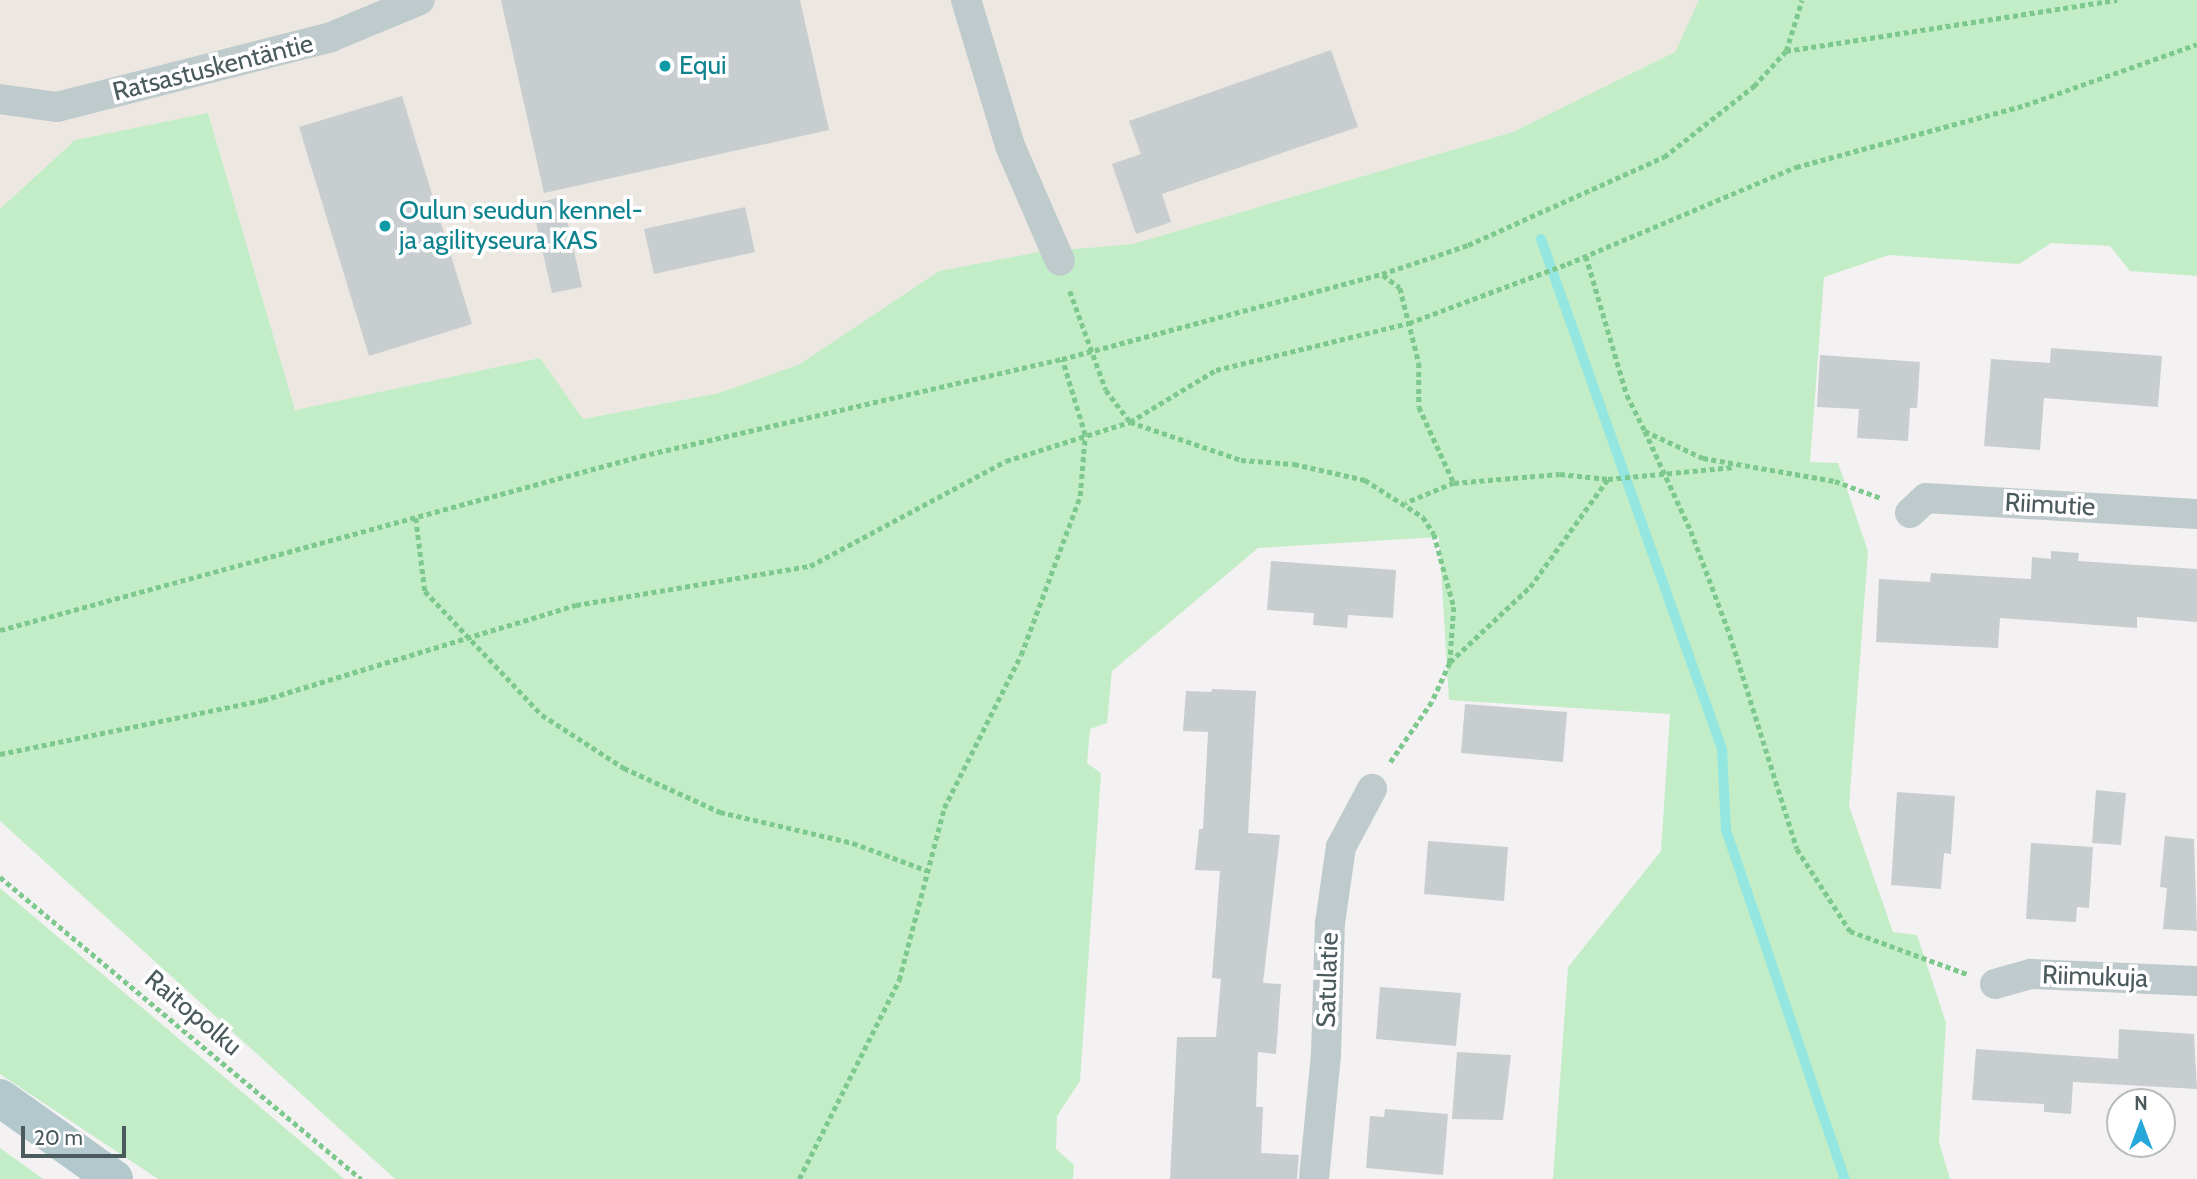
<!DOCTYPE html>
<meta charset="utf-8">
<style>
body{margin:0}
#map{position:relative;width:2197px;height:1179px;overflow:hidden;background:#f3f1f2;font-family:Cabin,sans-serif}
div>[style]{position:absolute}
.commercial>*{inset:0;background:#ede7e1}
.green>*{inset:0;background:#c3edc7}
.stream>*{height:10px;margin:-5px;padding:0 5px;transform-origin:5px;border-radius:5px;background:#93e7e0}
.building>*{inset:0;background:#c8cdd0}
.path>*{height:4.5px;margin-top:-2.25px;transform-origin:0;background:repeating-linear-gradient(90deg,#7dc98d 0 5px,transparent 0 8.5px)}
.street>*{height:30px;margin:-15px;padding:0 15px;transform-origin:15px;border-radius:15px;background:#becacc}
.primary>*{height:38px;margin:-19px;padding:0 19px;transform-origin:19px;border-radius:19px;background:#b3c8cd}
.dots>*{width:19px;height:19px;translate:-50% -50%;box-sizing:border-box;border:4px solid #fff;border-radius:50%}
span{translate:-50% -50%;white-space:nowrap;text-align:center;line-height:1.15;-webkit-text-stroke:7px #fff;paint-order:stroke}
.culture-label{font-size:26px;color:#0d838f}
.left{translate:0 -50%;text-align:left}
.street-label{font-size:26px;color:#4a5a5d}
.north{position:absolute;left:2106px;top:1088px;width:70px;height:70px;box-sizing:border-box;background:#fff;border:2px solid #b7bdbe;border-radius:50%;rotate:0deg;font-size:19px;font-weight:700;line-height:28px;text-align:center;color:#4a5a5d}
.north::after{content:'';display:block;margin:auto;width:24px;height:32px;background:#25a8d9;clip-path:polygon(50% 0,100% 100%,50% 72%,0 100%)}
.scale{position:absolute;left:21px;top:1126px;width:105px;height:32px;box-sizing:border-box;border:4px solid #4a5a5d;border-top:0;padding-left:9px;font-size:21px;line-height:24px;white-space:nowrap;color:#4a5a5d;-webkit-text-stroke:5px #fff;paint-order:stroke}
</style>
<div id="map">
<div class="commercial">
<i style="clip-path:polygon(0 0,1699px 0,1675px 52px,1513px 132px,1133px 244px,1039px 252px,939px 271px,800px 364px,719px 393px,582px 419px,540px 358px,295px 410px,208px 113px,75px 140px,0 209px)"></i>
</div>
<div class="green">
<i style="clip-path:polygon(1699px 0,2197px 0,2197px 276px,2130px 271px,2110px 246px,2051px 243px,2019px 264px,1889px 255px,1824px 277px,1810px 462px,1838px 463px,1868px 551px,1849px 806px,1893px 932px,1917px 935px,1946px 1023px,1939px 1142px,1950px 1179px,1553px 1179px,1568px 967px,1661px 851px,1670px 714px,1449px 700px,1439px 537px,1258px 548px,1112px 671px,1107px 723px,1090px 729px,1087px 763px,1101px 773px,1080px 1081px,1057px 1116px,1056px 1149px,1074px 1165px,1073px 1179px,395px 1179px,0 821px,0 209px,75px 140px,208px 113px,295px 410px,540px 358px,583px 419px,719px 393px,800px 364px,939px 271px,1039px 252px,1133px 244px,1513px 132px,1675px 52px)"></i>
<i style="clip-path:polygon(0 888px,318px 1156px,344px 1179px,158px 1179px,0 1074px)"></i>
<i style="clip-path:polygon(0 1148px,43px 1179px,0 1179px)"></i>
</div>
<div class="stream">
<i style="left:1541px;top:239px;width:541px;rotate:70.46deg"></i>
<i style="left:1722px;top:749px;width:81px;rotate:87.2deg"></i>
<i style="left:1726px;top:830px;width:369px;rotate:71.2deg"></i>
</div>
<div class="building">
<i style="clip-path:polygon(501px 0,800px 0,829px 130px,544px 193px)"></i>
<i style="clip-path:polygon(1331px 50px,1358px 127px,1162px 194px,1171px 222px,1136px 234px,1112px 164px,1141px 154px,1129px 121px)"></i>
<i style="clip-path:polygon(402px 96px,472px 324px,369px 356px,299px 127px)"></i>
<i style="clip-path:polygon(562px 197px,582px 287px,552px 293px,532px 204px)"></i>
<i style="clip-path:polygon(745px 207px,755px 252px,654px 274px,644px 229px)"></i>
<i style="clip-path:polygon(2051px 348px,2162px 356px,2158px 407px,2044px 398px,2040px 450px,1984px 446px,1991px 359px,2050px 363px)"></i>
<i style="clip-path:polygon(1820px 355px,1920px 362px,1917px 408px,1910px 408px,1908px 441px,1857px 438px,1859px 409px,1817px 407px)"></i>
<i style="clip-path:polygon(2051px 551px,2079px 553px,2078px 561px,2197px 569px,2197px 622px,2137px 617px,2137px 628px,2000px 618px,1998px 648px,1876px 642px,1879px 579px,1930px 582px,1931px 573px,2031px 579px,2032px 557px,2051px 559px)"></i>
<i style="clip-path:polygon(1271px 561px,1396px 570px,1393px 618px,1348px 615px,1347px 628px,1313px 625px,1314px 613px,1267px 610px)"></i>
<i style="clip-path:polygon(1212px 689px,1256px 691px,1248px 833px,1280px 835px,1263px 983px,1281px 984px,1276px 1054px,1258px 1052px,1256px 1107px,1263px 1107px,1261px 1153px,1299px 1155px,1297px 1179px,1170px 1179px,1177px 1037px,1216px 1037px,1221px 979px,1212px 978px,1220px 871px,1195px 870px,1199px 829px,1203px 829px,1208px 732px,1183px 731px,1186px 691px,1211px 692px)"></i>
<i style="clip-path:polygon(1465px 704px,1567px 712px,1563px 762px,1461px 753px)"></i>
<i style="clip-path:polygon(2096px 790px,2126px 793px,2121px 845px,2092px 843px)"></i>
<i style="clip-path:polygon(1897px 792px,1955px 796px,1951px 854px,1944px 853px,1941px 889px,1891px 885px)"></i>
<i style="clip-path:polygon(2165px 836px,2194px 839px,2197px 931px,2163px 929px,2167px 888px,2160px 887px)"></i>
<i style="clip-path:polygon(1428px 841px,1508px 847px,1504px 901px,1424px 894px)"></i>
<i style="clip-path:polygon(2031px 843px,2093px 847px,2089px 908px,2077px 907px,2076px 922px,2026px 919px)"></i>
<i style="clip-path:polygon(1380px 987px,1461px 993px,1456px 1046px,1376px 1039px)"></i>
<i style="clip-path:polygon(2119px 1029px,2194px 1034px,2197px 1089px,2073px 1082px,2071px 1114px,2044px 1112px,2044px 1104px,1972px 1100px,1976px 1049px,2118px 1059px)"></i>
<i style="clip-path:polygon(1457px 1052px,1511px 1055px,1503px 1120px,1452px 1119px)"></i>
<i style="clip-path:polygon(1385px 1109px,1448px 1114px,1443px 1175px,1366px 1168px,1370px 1116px,1384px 1117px)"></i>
</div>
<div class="path">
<i style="left:1786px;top:51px;width:53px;rotate:-72.6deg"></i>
<i style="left:1586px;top:256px;width:145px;rotate:73.6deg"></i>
<i style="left:1627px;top:395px;width:40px;rotate:63.4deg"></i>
<i style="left:1645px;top:431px;width:64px;rotate:25deg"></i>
<i style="left:1703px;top:458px;width:134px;rotate:9.9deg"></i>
<i style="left:1835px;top:481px;width:49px;rotate:20.3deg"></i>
<i style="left:1383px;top:275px;width:21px;rotate:37deg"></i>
<i style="left:1400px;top:288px;width:77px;rotate:75.8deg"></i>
<i style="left:1419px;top:363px;width:44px;rotate:90deg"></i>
<i style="left:1419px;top:407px;width:84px;rotate:65.3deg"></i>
<i style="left:1454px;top:483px;width:52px;rotate:157.4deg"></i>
<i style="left:1070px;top:291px;width:105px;rotate:70deg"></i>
<i style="left:1106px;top:390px;width:40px;rotate:53deg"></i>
<i style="left:1130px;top:422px;width:117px;rotate:18.9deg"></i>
<i style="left:1241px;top:460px;width:53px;rotate:4.3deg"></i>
<i style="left:1294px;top:464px;width:73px;rotate:12.7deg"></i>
<i style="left:1365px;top:480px;width:69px;rotate:32.5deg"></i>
<i style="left:1423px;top:517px;width:20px;rotate:57deg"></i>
<i style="left:1434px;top:534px;width:76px;rotate:74.7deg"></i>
<i style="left:1454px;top:607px;width:56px;rotate:94.1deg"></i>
<i style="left:1450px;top:663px;width:43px;rotate:114.8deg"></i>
<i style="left:1432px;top:702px;width:74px;rotate:124.5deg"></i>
<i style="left:1645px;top:431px;width:110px;rotate:65.3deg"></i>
<i style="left:1691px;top:531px;width:111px;rotate:69.4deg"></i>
<i style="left:1730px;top:635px;width:224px;rotate:72.6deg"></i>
<i style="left:1797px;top:849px;width:98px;rotate:57.1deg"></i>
<i style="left:1850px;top:931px;width:125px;rotate:20.2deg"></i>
<i style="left:1454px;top:483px;width:106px;rotate:-4.9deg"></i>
<i style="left:1560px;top:474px;width:48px;rotate:5.9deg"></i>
<i style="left:416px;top:518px;width:74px;rotate:83deg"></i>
<i style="left:425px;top:591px;width:170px;rotate:46.7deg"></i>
<i style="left:542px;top:715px;width:98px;rotate:32.9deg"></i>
<i style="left:624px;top:768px;width:106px;rotate:24.6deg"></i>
<i style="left:720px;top:812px;width:137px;rotate:13.1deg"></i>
<i style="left:853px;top:843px;width:78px;rotate:20.3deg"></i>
<i style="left:0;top:630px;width:664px;rotate:-15.19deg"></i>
<i style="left:641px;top:456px;width:432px;rotate:-13deg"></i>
<i style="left:1062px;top:359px;width:331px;rotate:-14.9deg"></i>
<i style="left:1382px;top:274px;width:91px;rotate:-18.6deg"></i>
<i style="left:1468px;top:245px;width:215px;rotate:-24.2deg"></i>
<i style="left:1664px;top:157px;width:115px;rotate:-38.3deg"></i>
<i style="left:1754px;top:86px;width:47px;rotate:-47.6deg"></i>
<i style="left:1786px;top:51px;width:335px;rotate:-8.8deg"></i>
<i style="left:1450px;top:662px;width:110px;rotate:-43.2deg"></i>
<i style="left:1530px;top:587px;width:133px;rotate:-54.2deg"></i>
<i style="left:1608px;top:479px;width:127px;rotate:-5.4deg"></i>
<i style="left:0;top:754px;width:268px;rotate:-11.6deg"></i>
<i style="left:263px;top:700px;width:327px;rotate:-16.9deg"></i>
<i style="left:576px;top:605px;width:237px;rotate:-9.5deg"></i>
<i style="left:810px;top:566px;width:222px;rotate:-28.2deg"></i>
<i style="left:1006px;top:461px;width:130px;rotate:-17.5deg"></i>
<i style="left:1130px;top:422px;width:100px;rotate:-31.2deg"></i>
<i style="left:1216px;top:370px;width:199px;rotate:-13.7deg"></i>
<i style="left:1409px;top:323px;width:169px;rotate:-20.5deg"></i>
<i style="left:1567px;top:264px;width:249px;rotate:-23deg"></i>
<i style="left:1796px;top:167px;width:237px;rotate:-15.1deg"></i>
<i style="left:2025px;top:105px;width:182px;rotate:-19.5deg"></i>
<i style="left:0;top:877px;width:471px;rotate:39.9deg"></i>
<i style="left:799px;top:1179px;width:223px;rotate:-63.3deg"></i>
<i style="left:899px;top:980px;width:178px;rotate:-75.3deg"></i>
<i style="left:944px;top:808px;width:171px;rotate:-63.3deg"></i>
<i style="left:1021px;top:655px;width:170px;rotate:-69.6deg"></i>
<i style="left:1080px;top:496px;width:61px;rotate:-85.3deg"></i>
<i style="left:1085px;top:435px;width:79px;rotate:-106.8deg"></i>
</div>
<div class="street">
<i style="left:966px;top:0;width:152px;rotate:73.2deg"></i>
<i style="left:1010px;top:146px;width:125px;rotate:66.5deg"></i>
<i style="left:0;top:99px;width:58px;rotate:8deg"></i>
<i style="left:57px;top:107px;width:283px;rotate:-14.3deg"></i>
<i style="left:331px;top:37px;width:96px;rotate:-22.6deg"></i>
<i style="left:1910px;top:513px;width:22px;rotate:-43deg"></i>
<i style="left:1926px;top:498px;width:271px;rotate:3.4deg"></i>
<i style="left:1995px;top:984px;width:37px;rotate:-16deg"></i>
<i style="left:2031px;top:974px;width:166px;rotate:2.4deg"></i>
<i style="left:1314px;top:1179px;width:125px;rotate:-84.5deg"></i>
<i style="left:1326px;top:1055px;width:132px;rotate:-88.3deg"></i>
<i style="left:1330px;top:923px;width:77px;rotate:-81.8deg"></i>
<i style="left:1341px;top:847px;width:66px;rotate:-61.9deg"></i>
</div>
<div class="primary">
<i style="left:0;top:1098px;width:140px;rotate:35.4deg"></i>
</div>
<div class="dots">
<i style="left:665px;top:66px;background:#0f9aa8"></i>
<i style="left:385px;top:226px;background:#0f9aa8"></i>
</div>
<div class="culture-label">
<span class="left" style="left:679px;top:66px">Equi</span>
<span class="left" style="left:399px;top:226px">Oulun seudun kennel-<br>ja agilityseura KAS</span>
</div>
<div class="street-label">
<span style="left:213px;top:68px;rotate:-14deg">Ratsastuskentäntie</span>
<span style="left:2050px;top:505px;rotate:3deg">Riimutie</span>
<span style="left:2095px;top:977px;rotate:2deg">Riimukuja</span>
<span style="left:1328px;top:980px;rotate:-88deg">Satulatie</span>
<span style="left:193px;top:1013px;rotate:40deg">Raitopolku</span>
</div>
<div class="north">N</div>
<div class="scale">20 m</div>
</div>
